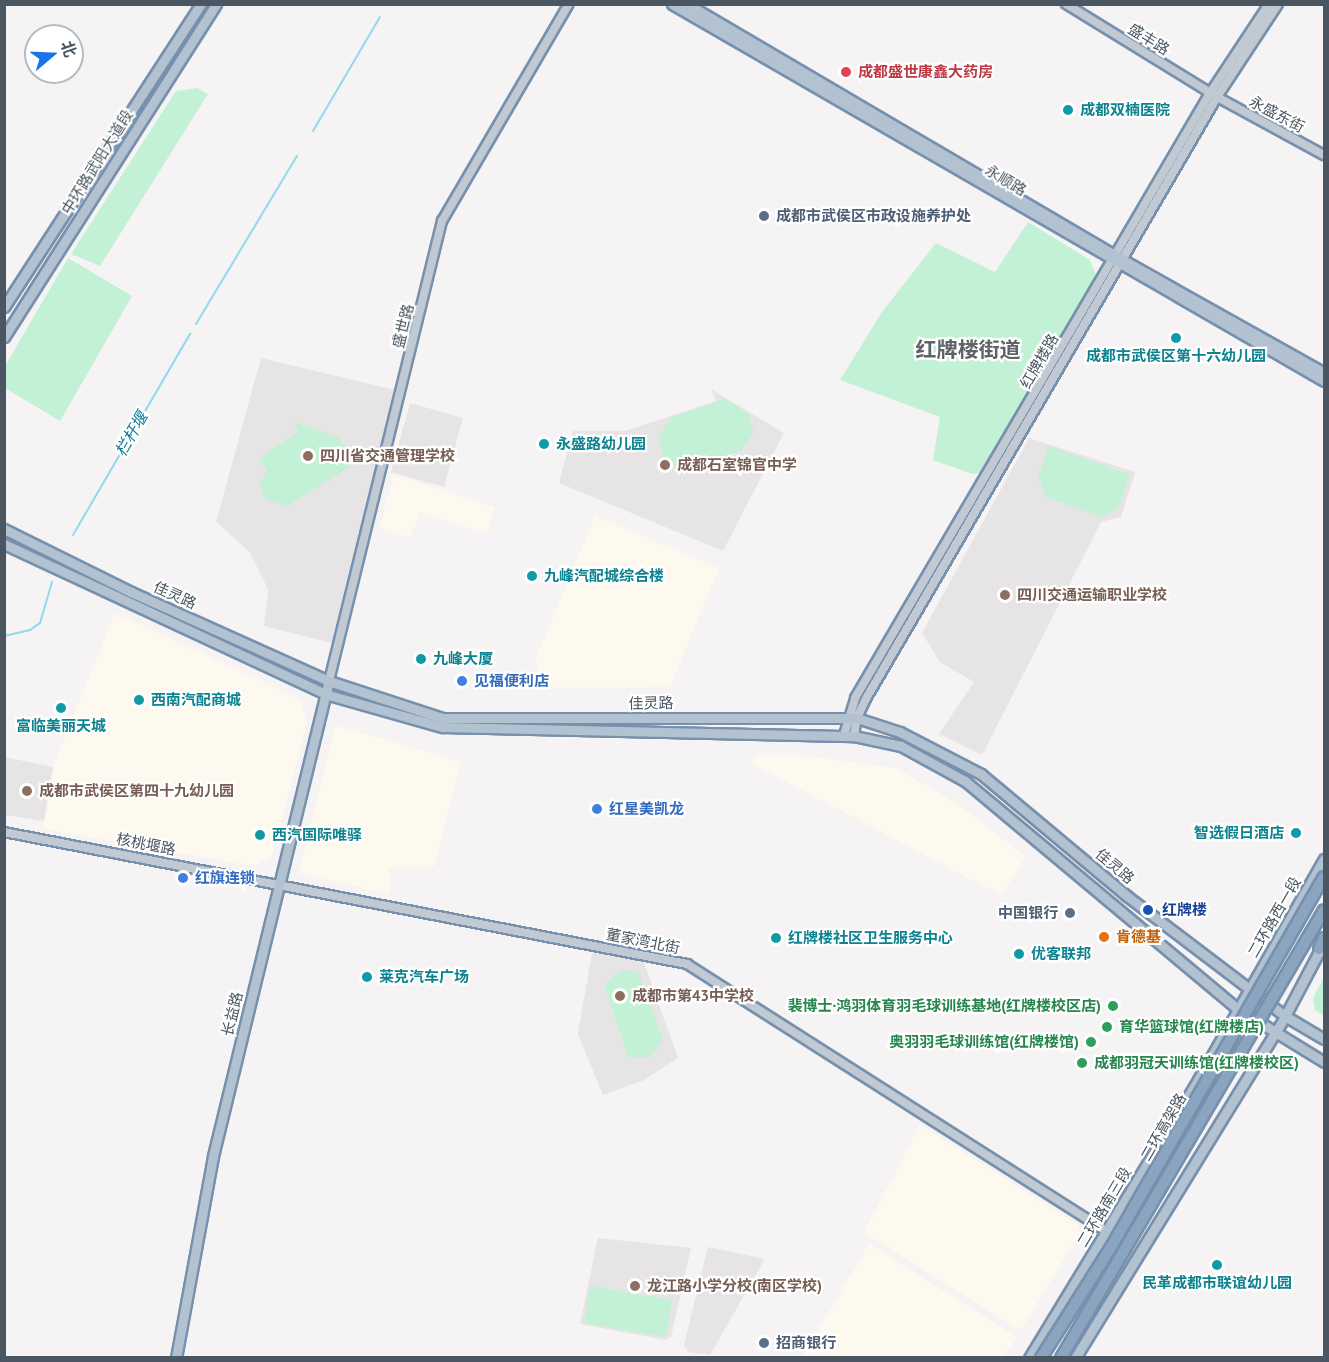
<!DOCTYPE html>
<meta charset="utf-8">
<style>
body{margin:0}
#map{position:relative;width:1329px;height:1362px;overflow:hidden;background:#f5f3f3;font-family:"PT Sans","Noto Sans SC",sans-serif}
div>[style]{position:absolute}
.commercial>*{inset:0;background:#fdf9ef}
.education>*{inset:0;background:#e6e4e5}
.green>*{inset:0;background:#c3f1d5}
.stream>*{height:2px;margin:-1px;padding:0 1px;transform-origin:1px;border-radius:1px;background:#90daee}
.roads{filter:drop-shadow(2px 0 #7690ad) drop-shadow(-2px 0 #7690ad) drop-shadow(0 2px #7690ad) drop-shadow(0 -2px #7690ad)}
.minor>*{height:8px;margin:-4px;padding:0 4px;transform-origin:4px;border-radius:4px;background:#c1cad2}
.major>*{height:9px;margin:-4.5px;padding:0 4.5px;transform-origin:4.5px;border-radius:4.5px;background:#b3c2d1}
.highway>*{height:10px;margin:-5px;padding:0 5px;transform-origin:5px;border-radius:5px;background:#8ba5c1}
.bridges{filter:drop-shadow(2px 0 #7690ad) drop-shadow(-2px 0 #7690ad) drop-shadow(0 2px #7690ad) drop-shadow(0 -2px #7690ad)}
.highway-bridge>*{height:10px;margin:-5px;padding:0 5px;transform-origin:5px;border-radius:5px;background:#8ba5c1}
.dots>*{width:16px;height:16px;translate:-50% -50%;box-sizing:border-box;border:3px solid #fff;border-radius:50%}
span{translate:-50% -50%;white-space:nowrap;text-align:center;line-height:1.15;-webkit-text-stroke:4.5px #fff;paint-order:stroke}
.street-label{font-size:15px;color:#4a5661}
.health-label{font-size:15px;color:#be3a42;font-weight:700}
.left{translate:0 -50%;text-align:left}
.culture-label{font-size:15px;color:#0d838f;font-weight:700}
.right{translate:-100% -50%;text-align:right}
.service-label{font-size:15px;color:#4e5e75;font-weight:700}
.education-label{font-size:15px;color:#785e54;font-weight:700}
.shop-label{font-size:15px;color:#366cbe;font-weight:700}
.transit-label{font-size:15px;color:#164399;font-weight:700}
.food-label{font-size:15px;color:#c56008;font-weight:700}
.leisure-label{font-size:15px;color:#27864d;font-weight:700}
.water-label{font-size:16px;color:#0c7c9b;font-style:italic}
.district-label{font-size:21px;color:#5f6368;font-weight:700}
.frame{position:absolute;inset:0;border:6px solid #4a5661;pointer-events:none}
.north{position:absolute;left:24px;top:24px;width:60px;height:60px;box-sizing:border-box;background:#fff;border:2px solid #b7bbc0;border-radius:50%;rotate:71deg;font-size:16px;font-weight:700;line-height:24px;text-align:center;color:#4a5661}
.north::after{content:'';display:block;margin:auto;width:21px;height:27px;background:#1a73e8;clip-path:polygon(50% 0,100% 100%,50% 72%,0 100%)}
</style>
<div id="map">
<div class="commercial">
<i style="clip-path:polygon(394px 475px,495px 507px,486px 534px,420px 512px,410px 539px,379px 528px)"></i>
<i style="clip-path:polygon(595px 516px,719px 568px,670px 687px,541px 688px,536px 658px)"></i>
<i style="clip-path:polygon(115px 613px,300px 699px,307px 723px,272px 856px,253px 866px,43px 829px,54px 763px)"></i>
<i style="clip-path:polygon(335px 725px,461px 762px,434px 867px,389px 868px,390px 895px,299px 873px)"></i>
<i style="clip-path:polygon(757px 755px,798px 755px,896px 768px,959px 805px,1025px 856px,1002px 896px,751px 763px)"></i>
<i style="clip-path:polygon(920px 1125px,1078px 1225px,1080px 1232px,1023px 1327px,1016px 1328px,864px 1232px)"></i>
<i style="clip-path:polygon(869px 1244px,1017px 1337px,1004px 1357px,802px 1357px)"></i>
</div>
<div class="education">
<i style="clip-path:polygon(261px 358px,399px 391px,332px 643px,264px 626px,268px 589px,249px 551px,216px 522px)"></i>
<i style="clip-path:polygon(711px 389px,784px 433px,723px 551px,559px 483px,573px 431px,625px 431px,716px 401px)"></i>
<i style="clip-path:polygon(410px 403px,463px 418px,444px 487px,391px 472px)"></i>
<i style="clip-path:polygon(1029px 438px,1135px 472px,1121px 517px,1101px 522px,982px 755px,939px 734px,974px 682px,940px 662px,922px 633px)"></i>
<i style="clip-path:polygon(4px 757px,53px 767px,44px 821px,5px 815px)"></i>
<i style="clip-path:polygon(592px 953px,642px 957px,678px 1058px,644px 1080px,603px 1095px,578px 1034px)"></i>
<i style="clip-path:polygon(598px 1238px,691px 1248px,671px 1337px,666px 1340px,580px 1324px)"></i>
<i style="clip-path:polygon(708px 1247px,765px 1259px,710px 1355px,688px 1352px,684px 1345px)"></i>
</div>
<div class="green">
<i style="clip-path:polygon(197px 88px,208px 94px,100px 266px,71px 254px,176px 91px)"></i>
<i style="clip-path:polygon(1028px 222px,1090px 260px,1096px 275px,986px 466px,981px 473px,972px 474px,933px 460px,940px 417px,840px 380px,882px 312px,936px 243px,995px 272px)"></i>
<i style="clip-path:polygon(68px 258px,132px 296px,60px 421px,5px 388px,4px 368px)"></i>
<i style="clip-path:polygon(725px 399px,748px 413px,754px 432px,742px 450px,688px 470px,666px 462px,658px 437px,672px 417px)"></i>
<i style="clip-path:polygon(295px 422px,339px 438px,352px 459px,348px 468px,287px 506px,266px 500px,259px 485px,267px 470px,259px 459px,298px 432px)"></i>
<i style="clip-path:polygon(1049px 446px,1130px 475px,1118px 509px,1102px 517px,1046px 497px,1038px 476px)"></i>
<i style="clip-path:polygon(621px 970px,638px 972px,663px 1039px,650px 1058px,628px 1057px,604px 985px)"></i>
<i style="clip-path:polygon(1324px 977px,1324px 1016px,1315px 1010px,1313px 998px)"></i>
<i style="clip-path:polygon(590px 1286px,672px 1300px,666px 1337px,584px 1323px)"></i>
</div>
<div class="stream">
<i style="left:388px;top:5px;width:1px;rotate:-90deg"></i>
<i style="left:313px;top:131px;width:132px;rotate:-59.6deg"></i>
<i style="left:196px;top:324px;width:196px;rotate:-59deg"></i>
<i style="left:73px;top:535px;width:233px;rotate:-59.8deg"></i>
<i style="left:4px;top:636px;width:27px;rotate:-13deg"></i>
<i style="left:30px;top:630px;width:12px;rotate:-35deg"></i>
<i style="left:40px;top:623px;width:43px;rotate:-73.7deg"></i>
</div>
<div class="roads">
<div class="minor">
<i style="left:1066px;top:4px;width:177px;rotate:31.6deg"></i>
<i style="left:1217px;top:97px;width:122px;rotate:28.5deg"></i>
<i style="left:329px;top:681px;width:474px;rotate:-76.2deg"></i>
<i style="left:442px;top:221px;width:251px;rotate:-59.7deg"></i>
<i style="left:844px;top:735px;width:39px;rotate:-73deg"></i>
<i style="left:855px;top:698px;width:701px;rotate:-59.6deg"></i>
<i style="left:1210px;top:93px;width:107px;rotate:-56.5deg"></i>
<i style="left:854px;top:736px;width:18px;rotate:-81deg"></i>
<i style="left:857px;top:718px;width:23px;rotate:-65deg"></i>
<i style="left:867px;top:697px;width:695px;rotate:-59.74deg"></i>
<i style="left:1217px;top:97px;width:111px;rotate:-56.7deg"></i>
<i style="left:4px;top:832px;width:696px;rotate:10.94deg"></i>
<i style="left:687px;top:964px;width:499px;rotate:32.5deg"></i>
</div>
<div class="major">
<i style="left:672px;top:4px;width:753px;rotate:30.04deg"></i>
<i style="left:687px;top:4px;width:506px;rotate:30.42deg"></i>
<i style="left:1123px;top:260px;width:231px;rotate:29.3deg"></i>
<i style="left:4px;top:307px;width:361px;rotate:-57deg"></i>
<i style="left:4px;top:337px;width:395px;rotate:-57.5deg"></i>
<i style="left:4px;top:529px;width:142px;rotate:26.4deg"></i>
<i style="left:131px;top:592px;width:217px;rotate:24.2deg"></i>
<i style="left:329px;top:681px;width:119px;rotate:18.1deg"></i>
<i style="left:442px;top:718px;width:415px"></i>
<i style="left:857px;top:718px;width:45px;rotate:18deg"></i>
<i style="left:900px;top:732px;width:91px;rotate:27.4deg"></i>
<i style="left:981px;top:774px;width:190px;rotate:39.9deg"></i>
<i style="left:1127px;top:896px;width:198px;rotate:37.2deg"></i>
<i style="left:1285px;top:1016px;width:45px;rotate:30.5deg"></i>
<i style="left:4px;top:544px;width:354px;rotate:25deg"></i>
<i style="left:325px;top:694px;width:122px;rotate:15.8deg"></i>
<i style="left:442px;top:727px;width:412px;rotate:1.3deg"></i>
<i style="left:854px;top:736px;width:48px;rotate:12deg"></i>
<i style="left:901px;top:746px;width:73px;rotate:28.7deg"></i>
<i style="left:965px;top:781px;width:356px;rotate:39.9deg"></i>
<i style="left:1238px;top:1009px;width:101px;rotate:31.6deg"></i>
<i style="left:176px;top:1358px;width:205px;rotate:-79.6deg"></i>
<i style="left:213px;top:1156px;width:489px;rotate:-76.3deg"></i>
<i style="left:1029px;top:1358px;width:328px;rotate:-58.7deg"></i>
<i style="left:1199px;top:1078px;width:252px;rotate:-60.3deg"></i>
<i style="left:1075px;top:1358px;width:401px;rotate:-58.4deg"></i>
<i style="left:1285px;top:1016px;width:81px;rotate:-62.2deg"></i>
</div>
<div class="highway">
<i style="left:1319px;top:949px;width:12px;rotate:-66deg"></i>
</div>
</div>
<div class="bridges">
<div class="highway-bridge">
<i style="left:1041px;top:1358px;width:129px;rotate:-57.7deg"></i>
<i style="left:1110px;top:1249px;width:429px;rotate:-60.1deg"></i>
<i style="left:1061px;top:1358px;width:519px;rotate:-59.58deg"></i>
</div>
</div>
<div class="dots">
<i style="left:846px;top:72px;background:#e0444e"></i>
<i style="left:1068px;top:110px;background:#0f9aa8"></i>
<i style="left:764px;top:216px;background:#5c6f8a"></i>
<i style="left:1176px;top:338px;background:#0f9aa8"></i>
<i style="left:544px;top:444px;background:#0f9aa8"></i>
<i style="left:308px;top:456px;background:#8d6e63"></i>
<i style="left:665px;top:465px;background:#8d6e63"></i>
<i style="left:532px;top:576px;background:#0f9aa8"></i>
<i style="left:1005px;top:595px;background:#8d6e63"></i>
<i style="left:421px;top:659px;background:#0f9aa8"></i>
<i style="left:462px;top:681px;background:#3f7fe0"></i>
<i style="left:139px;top:700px;background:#0f9aa8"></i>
<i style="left:61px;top:708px;background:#0f9aa8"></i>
<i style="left:27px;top:791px;background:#8d6e63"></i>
<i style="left:597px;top:809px;background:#3f7fe0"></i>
<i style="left:1296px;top:833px;background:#0f9aa8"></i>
<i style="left:260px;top:835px;background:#0f9aa8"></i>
<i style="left:183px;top:878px;background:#3f7fe0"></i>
<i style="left:1148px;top:910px;background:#1a4fb4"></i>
<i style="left:1070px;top:913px;background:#5c6f8a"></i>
<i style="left:1104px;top:937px;background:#e8710a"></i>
<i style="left:776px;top:938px;background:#0f9aa8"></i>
<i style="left:1019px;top:954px;background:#0f9aa8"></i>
<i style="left:367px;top:977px;background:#0f9aa8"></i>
<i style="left:620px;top:996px;background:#8d6e63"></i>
<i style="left:1113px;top:1006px;background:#2e9e5b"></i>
<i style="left:1107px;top:1027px;background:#2e9e5b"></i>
<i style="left:1091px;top:1042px;background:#2e9e5b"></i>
<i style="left:1082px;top:1063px;background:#2e9e5b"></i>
<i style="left:1217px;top:1265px;background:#0f9aa8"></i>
<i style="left:635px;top:1286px;background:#8d6e63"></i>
<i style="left:764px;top:1343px;background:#5c6f8a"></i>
</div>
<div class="street-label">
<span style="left:1149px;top:39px;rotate:32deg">盛丰路</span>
<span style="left:1277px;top:114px;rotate:28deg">永盛东街</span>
<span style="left:97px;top:162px;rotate:-58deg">中环路武阳大道段</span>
<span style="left:1006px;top:180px;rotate:31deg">永顺路</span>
<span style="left:403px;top:326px;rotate:-76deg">盛世路</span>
<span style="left:1039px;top:361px;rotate:-60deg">红牌楼路</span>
<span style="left:175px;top:595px;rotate:24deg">佳灵路</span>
<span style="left:651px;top:703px;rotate:-1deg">佳灵路</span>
<span style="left:146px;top:844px;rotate:11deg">核桃堰路</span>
<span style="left:1115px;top:866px;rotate:40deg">佳灵路</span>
<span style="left:1274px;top:917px;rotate:-60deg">二环路西一段</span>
<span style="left:643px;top:941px;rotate:11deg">董家湾北街</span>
<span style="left:232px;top:1014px;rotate:-76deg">长益路</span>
<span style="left:1163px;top:1127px;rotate:-60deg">二环高架路</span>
<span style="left:1104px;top:1207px;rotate:-59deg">二环路南三段</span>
</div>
<div class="health-label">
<span class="left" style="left:858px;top:72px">成都盛世康鑫大药房</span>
</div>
<div class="culture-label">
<span class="left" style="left:1080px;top:110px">成都双楠医院</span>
<span style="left:1176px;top:356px">成都市武侯区第十六幼儿园</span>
<span class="left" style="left:556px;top:444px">永盛路幼儿园</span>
<span class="left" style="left:544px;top:576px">九峰汽配城综合楼</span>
<span class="left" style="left:433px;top:659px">九峰大厦</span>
<span class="left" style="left:151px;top:700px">西南汽配商城</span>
<span style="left:61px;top:726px">富临美丽天城</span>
<span class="right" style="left:1284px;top:833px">智选假日酒店</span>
<span class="left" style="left:272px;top:835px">西汽国际唯驿</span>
<span class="left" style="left:788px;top:938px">红牌楼社区卫生服务中心</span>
<span class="left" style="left:1031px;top:954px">优客联邦</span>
<span class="left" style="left:379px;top:977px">莱克汽车广场</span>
<span style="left:1217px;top:1283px">民革成都市联谊幼儿园</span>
</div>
<div class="service-label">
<span class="left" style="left:776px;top:216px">成都市武侯区市政设施养护处</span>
<span class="right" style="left:1058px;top:913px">中国银行</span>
<span class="left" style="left:776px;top:1343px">招商银行</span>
</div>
<div class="education-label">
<span class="left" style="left:320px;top:456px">四川省交通管理学校</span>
<span class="left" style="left:677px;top:465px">成都石室锦官中学</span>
<span class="left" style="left:1017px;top:595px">四川交通运输职业学校</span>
<span class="left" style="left:39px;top:791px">成都市武侯区第四十九幼儿园</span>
<span class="left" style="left:632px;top:996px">成都市第43中学校</span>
<span class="left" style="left:647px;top:1286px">龙江路小学分校(南区学校)</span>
</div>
<div class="shop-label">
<span class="left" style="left:474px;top:681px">见福便利店</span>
<span class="left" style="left:609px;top:809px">红星美凯龙</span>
<span class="left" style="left:195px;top:878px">红旗连锁</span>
</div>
<div class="transit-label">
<span class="left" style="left:1162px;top:910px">红牌楼</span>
</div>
<div class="food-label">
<span class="left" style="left:1116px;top:937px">肯德基</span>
</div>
<div class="leisure-label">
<span class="right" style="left:1101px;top:1006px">裴博士·鸿羽体育羽毛球训练基地(红牌楼校区店)</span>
<span class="left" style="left:1119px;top:1027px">育华篮球馆(红牌楼店)</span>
<span class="right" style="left:1079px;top:1042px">奥羽羽毛球训练馆(红牌楼馆)</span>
<span class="left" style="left:1094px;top:1063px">成都羽冠天训练馆(红牌楼校区)</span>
</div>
<div class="water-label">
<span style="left:131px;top:434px;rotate:-60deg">栏杆堰</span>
</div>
<div class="district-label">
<span style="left:968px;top:350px">红牌楼街道</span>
</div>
<div class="frame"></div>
<div class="north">北</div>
</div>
